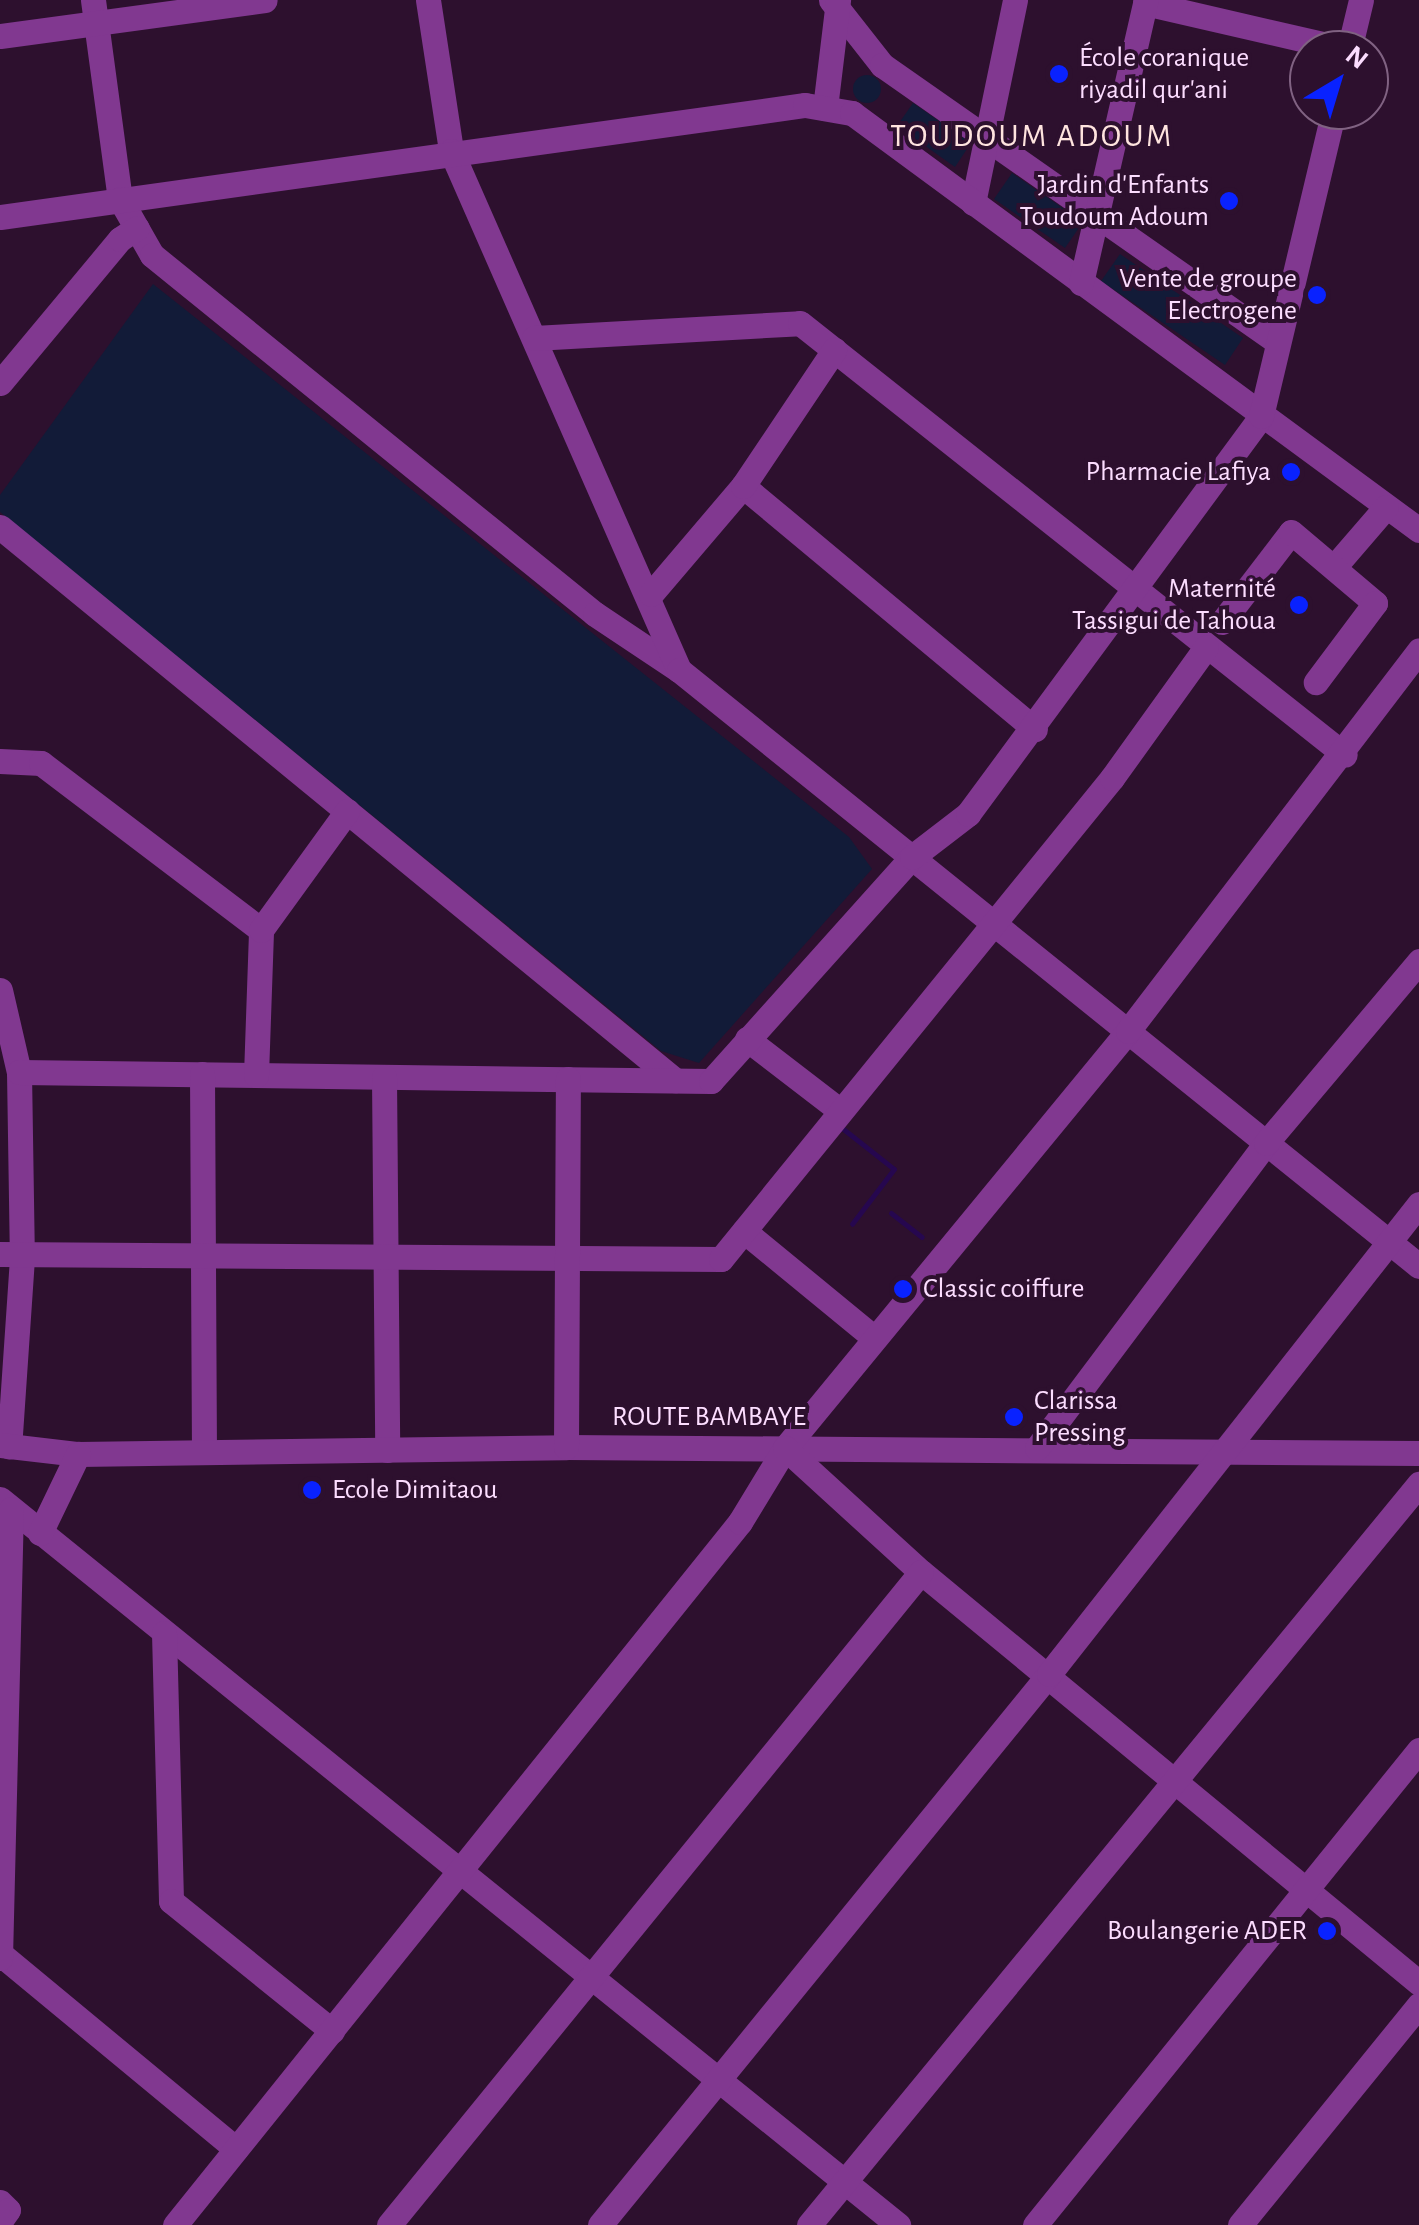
<!DOCTYPE html>
<meta charset="utf-8">
<style>
body{margin:0}
#map{position:relative;width:1419px;height:2225px;overflow:hidden;background:#2d102e;font-family:"Alegreya Sans",sans-serif}
div>[style]{position:absolute}
.green>*{inset:0;background:#121b38}
.round{border-radius:50%}
.stream>*{height:5px;margin:-2.5px;padding:0 2.5px;transform-origin:2.5px;border-radius:2.5px;background:#26074f}
.minor>*{height:25px;margin:-12.5px;padding:0 12.5px;transform-origin:12.5px;border-radius:12.5px;background:#813890}
.dots>*{width:28px;height:28px;translate:-50% -50%;box-sizing:border-box;border:5px solid #2d102e;border-radius:50%}
span{translate:-50% -50%;white-space:nowrap;text-align:center;line-height:1.15;-webkit-text-stroke:8px #2d102e;paint-order:stroke}
.poi-label{font-size:28px;color:#fcddff}
.left{translate:0 -50%;text-align:left}
.right{translate:-100% -50%;text-align:right}
.street-label{font-size:28px;color:#fcddff}
.quarter-label{font-size:32px;color:#ffe4df;letter-spacing:2.5px}
.north{position:absolute;left:1289px;top:30px;width:100px;height:100px;box-sizing:border-box;background:#2d102e;border:2px solid #806282;border-radius:50%;rotate:38deg;font-size:28px;font-weight:700;line-height:40px;text-align:center;color:#fcddff}
.north::after{content:'';display:block;margin:auto;width:35px;height:45px;background:#0922ff;clip-path:polygon(50% 0,100% 100%,50% 72%,0 100%)}
</style>
<div id="map">
<div class="green">
<i class="round" style="left:853px;top:75px;width:28px;height:28px"></i>
<i style="clip-path:polygon(913px 103px,971px 143px,955px 167px,897px 126px)"></i>
<i style="clip-path:polygon(1012px 173px,1083px 222px,1065px 248px,994px 199px)"></i>
<i style="clip-path:polygon(1120px 254px,1243px 338px,1225px 365px,1101px 281px)"></i>
<i style="clip-path:polygon(153px 284px,849px 837px,872px 869px,699px 1063px,661px 1051px,0 512px,0 495px)"></i>
</div>
<div class="stream">
<i style="left:842px;top:1128px;width:66px;rotate:38.3deg"></i>
<i style="left:894px;top:1169px;width:69px;rotate:127.4deg"></i>
<i style="left:891px;top:1213px;width:39px;rotate:38deg"></i>
</div>
<div class="minor">
<i style="left:93px;top:0;width:201px;rotate:82.3deg"></i>
<i style="left:120px;top:199px;width:64px;rotate:60.3deg"></i>
<i style="left:152px;top:255px;width:570px;rotate:39.02deg"></i>
<i style="left:595px;top:614px;width:101px;rotate:33.7deg"></i>
<i style="left:428px;top:0;width:153px;rotate:81.3deg"></i>
<i style="left:451px;top:151px;width:567px;rotate:66.28deg"></i>
<i style="left:679px;top:670px;width:950px;rotate:38.85deg"></i>
<i style="left:831px;top:0;width:83px;rotate:51.9deg"></i>
<i style="left:882px;top:65px;width:482px;rotate:35deg"></i>
<i style="left:1145px;top:3px;width:209px;rotate:13deg"></i>
<i style="left:0;top:36px;width:267px;rotate:-7.7deg"></i>
<i style="left:1349px;top:50px;width:51px;rotate:-76.5deg"></i>
<i style="left:825px;top:108px;width:109px;rotate:-83.1deg"></i>
<i style="left:973px;top:203px;width:207px;rotate:-78.3deg"></i>
<i style="left:0;top:217px;width:813px;rotate:-7.92deg"></i>
<i style="left:805px;top:105px;width:48px;rotate:9.7deg"></i>
<i style="left:852px;top:113px;width:704px;rotate:36.33deg"></i>
<i style="left:1081px;top:283px;width:290px;rotate:-77.1deg"></i>
<i style="left:534px;top:338px;width:266px;rotate:-3.2deg"></i>
<i style="left:800px;top:323px;width:695px;rotate:38.4deg"></i>
<i style="left:0;top:383px;width:187px;rotate:-50.2deg"></i>
<i style="left:120px;top:239px;width:20px;rotate:-33deg"></i>
<i style="left:743px;top:486px;width:380px;rotate:39.8deg"></i>
<i style="left:0;top:527px;width:873px;rotate:39.33deg"></i>
<i style="left:1335px;top:566px;width:78px;rotate:-49.2deg"></i>
<i style="left:651px;top:594px;width:142px;rotate:-49.6deg"></i>
<i style="left:743px;top:486px;width:164px;rotate:-56.2deg"></i>
<i style="left:1222px;top:622px;width:113px;rotate:-52.5deg"></i>
<i style="left:1291px;top:532px;width:110px;rotate:40.2deg"></i>
<i style="left:1375px;top:603px;width:99px;rotate:126.8deg"></i>
<i style="left:0;top:761px;width:41px;rotate:2.8deg"></i>
<i style="left:41px;top:763px;width:276px;rotate:37.2deg"></i>
<i style="left:0;top:990px;width:84px;rotate:77deg"></i>
<i style="left:19px;top:1072px;width:186px;rotate:89.1deg"></i>
<i style="left:22px;top:1258px;width:189px;rotate:93.9deg"></i>
<i style="left:747px;top:1039px;width:115px;rotate:37.6deg"></i>
<i style="left:19px;top:1072px;width:692px;rotate:0.75deg"></i>
<i style="left:711px;top:1081px;width:301px;rotate:-48.1deg"></i>
<i style="left:912px;top:857px;width:71px;rotate:-37.5deg"></i>
<i style="left:968px;top:814px;width:494px;rotate:-53.6deg"></i>
<i style="left:1261px;top:416px;width:315px;rotate:-76.6deg"></i>
<i style="left:202px;top:1074px;width:378px;rotate:89.7deg"></i>
<i style="left:256px;top:1075px;width:145px;rotate:-88deg"></i>
<i style="left:261px;top:930px;width:147px;rotate:-54.1deg"></i>
<i style="left:384px;top:1077px;width:373px;rotate:89.5deg"></i>
<i style="left:744px;top:1231px;width:166px;rotate:39.4deg"></i>
<i style="left:0;top:1254px;width:721px;rotate:0.4deg"></i>
<i style="left:721px;top:1259px;width:620px;rotate:-50.89deg"></i>
<i style="left:1112px;top:778px;width:161px;rotate:-54.3deg"></i>
<i style="left:0;top:1445px;width:79px;rotate:6.6deg"></i>
<i style="left:78px;top:1454px;width:488px;rotate:-0.8deg"></i>
<i style="left:566px;top:1447px;width:853px;rotate:0.4deg"></i>
<i style="left:566px;top:1447px;width:368px;rotate:-89.7deg"></i>
<i style="left:785px;top:1448px;width:540px;rotate:-50.56deg"></i>
<i style="left:1128px;top:1031px;width:479px;rotate:-52.6deg"></i>
<i style="left:1037px;top:1448px;width:381px;rotate:-53.1deg"></i>
<i style="left:1266px;top:1143px;width:238px;rotate:-49.9deg"></i>
<i style="left:0;top:1499px;width:1155px;rotate:38.95deg"></i>
<i style="left:40px;top:1533px;width:88px;rotate:-64.3deg"></i>
<i style="left:164px;top:1633px;width:268px;rotate:88.5deg"></i>
<i style="left:171px;top:1901px;width:207px;rotate:38.9deg"></i>
<i style="left:4px;top:1957px;width:301px;rotate:39.6deg"></i>
<i style="left:0;top:1958px;width:449px;rotate:-88.6deg"></i>
<i style="left:0;top:2202px;width:11px;rotate:45deg"></i>
<i style="left:8px;top:2210px;width:14px;rotate:126deg"></i>
<i style="left:175px;top:2225px;width:902px;rotate:-51.21deg"></i>
<i style="left:740px;top:1522px;width:87px;rotate:-58.7deg"></i>
<i style="left:785px;top:1448px;width:184px;rotate:42.4deg"></i>
<i style="left:921px;top:1572px;width:646px;rotate:39.53deg"></i>
<i style="left:389px;top:2225px;width:842px;rotate:-50.83deg"></i>
<i style="left:600px;top:2225px;width:711px;rotate:-50.82deg"></i>
<i style="left:1049px;top:1674px;width:598px;rotate:-51.79deg"></i>
<i style="left:809px;top:2225px;width:960px;rotate:-50.54deg"></i>
<i style="left:1035px;top:2225px;width:611px;rotate:-51.05deg"></i>
<i style="left:1240px;top:2225px;width:284px;rotate:-50.9deg"></i>
</div>
<div class="dots">
<i style="left:1059px;top:74px;background:#0922ff"></i>
<i style="left:1229px;top:201px;background:#0922ff"></i>
<i style="left:1317px;top:295px;background:#0922ff"></i>
<i style="left:1291px;top:472px;background:#0922ff"></i>
<i style="left:1299px;top:605px;background:#0922ff"></i>
<i style="left:903px;top:1289px;background:#0922ff"></i>
<i style="left:1014px;top:1417px;background:#0922ff"></i>
<i style="left:312px;top:1490px;background:#0922ff"></i>
<i style="left:1327px;top:1931px;background:#0922ff"></i>
</div>
<div class="poi-label">
<span class="left" style="left:1079px;top:74px">École coranique<br>riyadil qur'ani</span>
<span class="right" style="left:1209px;top:201px">Jardin d'Enfants<br>Toudoum Adoum</span>
<span class="right" style="left:1297px;top:295px">Vente de groupe<br>Electrogene</span>
<span class="right" style="left:1271px;top:472px">Pharmacie Lafiya</span>
<span class="right" style="left:1276px;top:605px">Maternité<br>Tassigui de Tahoua</span>
<span class="left" style="left:923px;top:1289px">Classic coiffure</span>
<span class="left" style="left:1034px;top:1417px">Clarissa<br>Pressing</span>
<span class="left" style="left:332px;top:1490px">Ecole Dimitaou</span>
<span class="right" style="left:1307px;top:1931px">Boulangerie ADER</span>
</div>
<div class="street-label">
<span style="left:709px;top:1417px">ROUTE BAMBAYE</span>
</div>
<div class="quarter-label">
<span style="left:1032px;top:136px">TOUDOUM ADOUM</span>
</div>
<div class="north">N</div>
</div>
